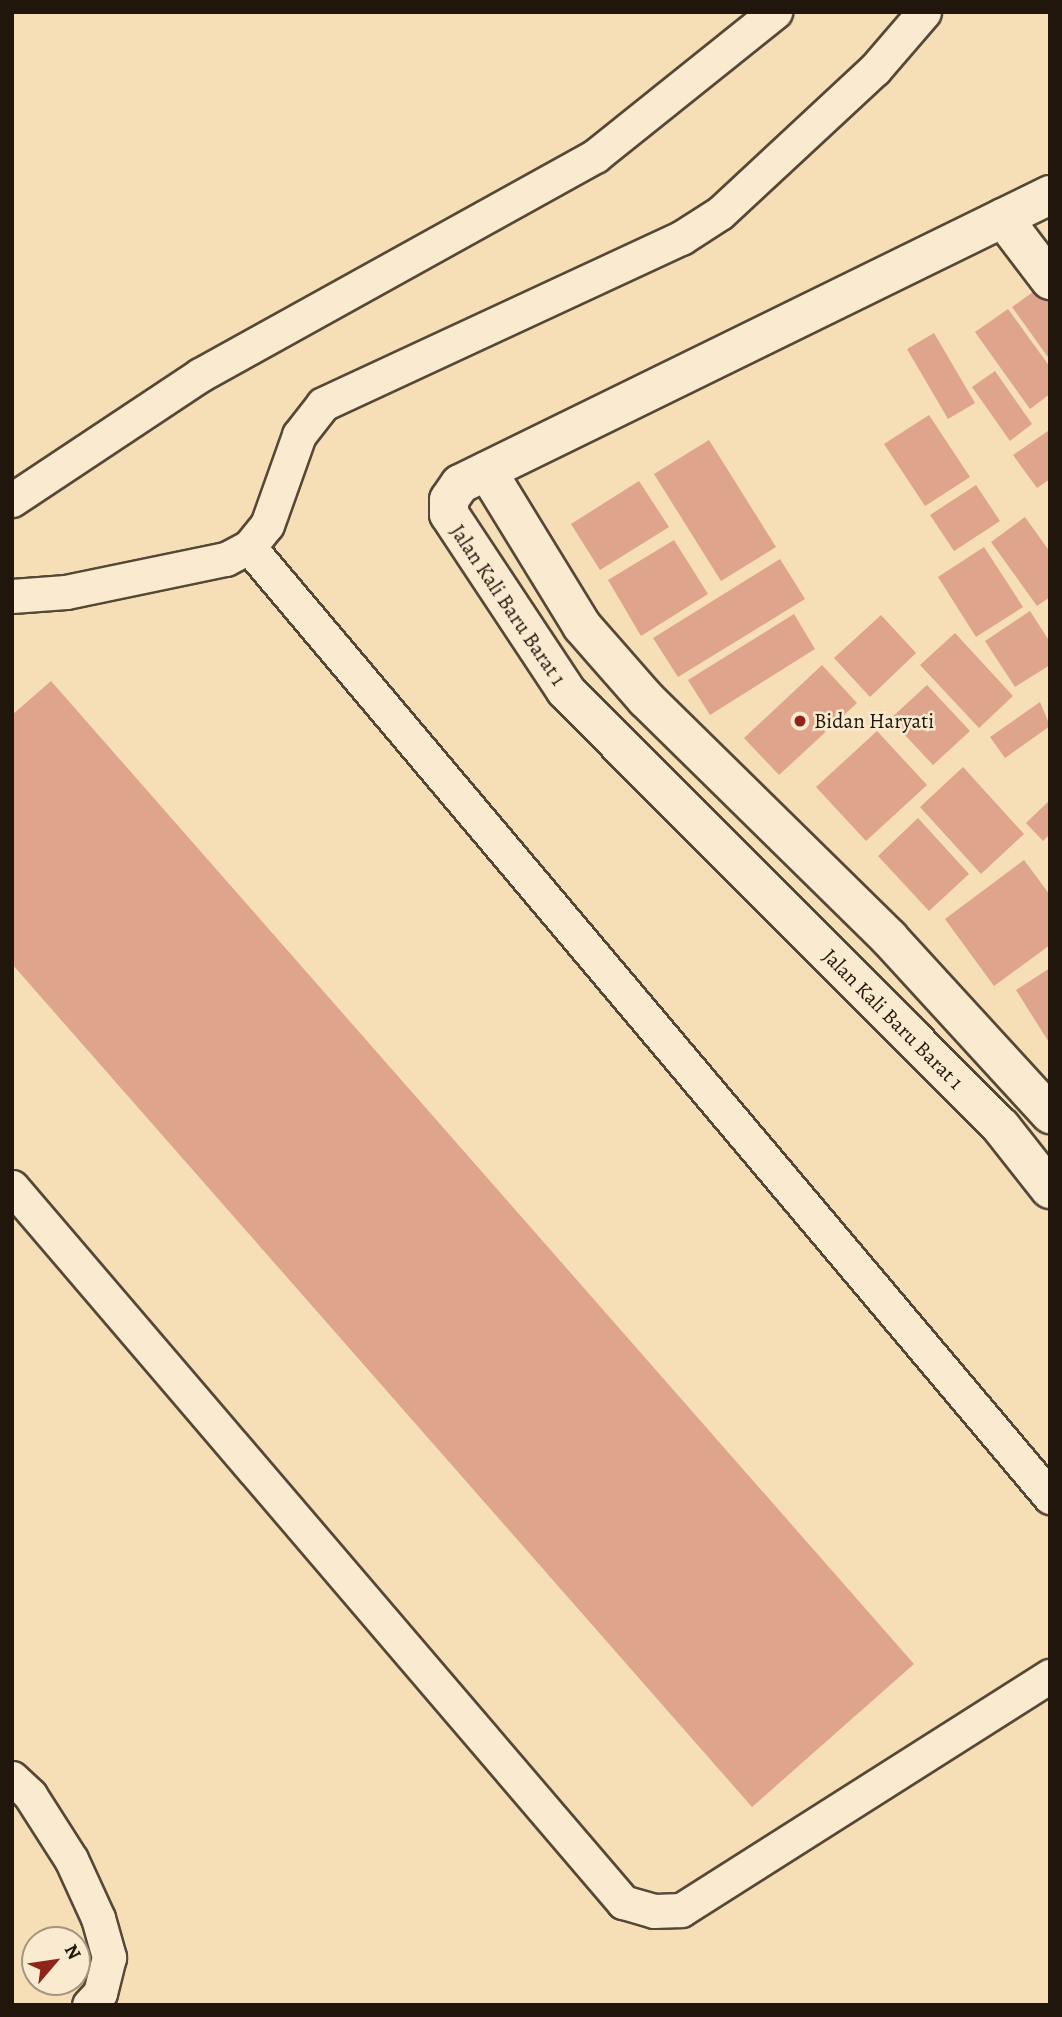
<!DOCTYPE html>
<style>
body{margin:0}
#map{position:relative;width:1062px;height:2017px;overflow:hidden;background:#f6deb7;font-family:Alegreya,serif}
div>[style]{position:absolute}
.building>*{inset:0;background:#dfa48c}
.roads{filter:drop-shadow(2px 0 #564836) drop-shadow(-2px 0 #564836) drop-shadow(0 2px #564836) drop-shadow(0 -2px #564836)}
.lane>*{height:33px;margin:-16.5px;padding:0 16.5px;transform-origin:16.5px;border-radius:16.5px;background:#f9ead0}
.street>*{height:38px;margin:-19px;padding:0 19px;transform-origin:19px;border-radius:19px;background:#f9ead0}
.dots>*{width:19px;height:19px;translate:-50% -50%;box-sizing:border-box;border:4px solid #f9ead0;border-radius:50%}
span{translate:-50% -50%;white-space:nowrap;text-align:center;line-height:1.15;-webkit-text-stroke:5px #f9ead0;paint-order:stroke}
.street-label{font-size:21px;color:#21160b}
.poi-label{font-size:21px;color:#21160b}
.left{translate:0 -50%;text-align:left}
.frame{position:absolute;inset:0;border:14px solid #21160b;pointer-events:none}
.north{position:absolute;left:21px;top:1926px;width:70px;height:70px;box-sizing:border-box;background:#f9ead0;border:2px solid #a39581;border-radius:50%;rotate:61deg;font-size:19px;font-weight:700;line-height:28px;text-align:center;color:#21160b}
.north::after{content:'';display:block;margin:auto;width:24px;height:32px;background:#8f2418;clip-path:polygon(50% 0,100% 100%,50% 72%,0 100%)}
</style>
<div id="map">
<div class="building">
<i style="clip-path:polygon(1044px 284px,1050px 291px,1050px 360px,1012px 307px)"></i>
<i style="clip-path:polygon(1008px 309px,1050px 367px,1050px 394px,1030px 409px,975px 332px)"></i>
<i style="clip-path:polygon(934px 333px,975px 403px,948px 419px,907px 349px)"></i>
<i style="clip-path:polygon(995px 371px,1032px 424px,1010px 441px,972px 387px)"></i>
<i style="clip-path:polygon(929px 415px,970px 477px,925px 506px,884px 444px)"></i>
<i style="clip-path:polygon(1048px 431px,1050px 479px,1037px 488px,1013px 455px)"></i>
<i style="clip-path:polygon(709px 440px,776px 547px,721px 581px,654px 474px)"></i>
<i style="clip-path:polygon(639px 481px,669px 527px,600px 570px,571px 524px)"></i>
<i style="clip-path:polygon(976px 485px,1000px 521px,954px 551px,930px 515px)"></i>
<i style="clip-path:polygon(1025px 517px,1050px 552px,1050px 597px,1037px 606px,991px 542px)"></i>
<i style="clip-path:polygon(674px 540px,708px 594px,641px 636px,608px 580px)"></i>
<i style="clip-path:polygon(984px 547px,1023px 607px,976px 637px,938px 577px)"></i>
<i style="clip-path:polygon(780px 559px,805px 599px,678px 677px,653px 638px)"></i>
<i style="clip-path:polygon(1030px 611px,1050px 642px,1050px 665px,1015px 687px,985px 641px)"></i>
<i style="clip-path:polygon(794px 614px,815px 649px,710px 715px,688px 680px)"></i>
<i style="clip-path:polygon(881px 615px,916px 653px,870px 697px,834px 658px)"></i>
<i style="clip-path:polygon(955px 633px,1013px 696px,979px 728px,920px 665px)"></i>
<i style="clip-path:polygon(822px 665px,857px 703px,779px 775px,744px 738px)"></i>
<i style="clip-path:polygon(51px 681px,914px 1664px,752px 1807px,12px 964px,12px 715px)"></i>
<i style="clip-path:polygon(927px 685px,970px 731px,933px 765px,890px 719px)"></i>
<i style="clip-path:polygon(1040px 702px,1050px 726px,1005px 758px,990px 737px)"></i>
<i style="clip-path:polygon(877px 731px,927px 785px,866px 841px,816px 787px)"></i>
<i style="clip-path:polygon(963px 767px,1024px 834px,981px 874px,920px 807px)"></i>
<i style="clip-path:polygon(1050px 800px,1050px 834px,1043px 841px,1026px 823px)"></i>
<i style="clip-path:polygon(918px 818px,969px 874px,929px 911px,878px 856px)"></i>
<i style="clip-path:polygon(1024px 860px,1050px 895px,1050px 945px,994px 986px,945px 919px)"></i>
<i style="clip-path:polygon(1050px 968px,1050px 1044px,1016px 990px)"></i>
</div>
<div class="roads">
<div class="lane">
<i style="left:12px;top:500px;width:226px;rotate:-33.6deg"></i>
<i style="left:200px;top:375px;width:452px;rotate:-29deg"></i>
<i style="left:595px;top:156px;width:231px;rotate:-38.7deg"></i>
<i style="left:249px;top:547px;width:1243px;rotate:49.86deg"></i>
<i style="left:12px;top:596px;width:54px;rotate:-4.2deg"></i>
<i style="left:66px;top:592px;width:163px;rotate:-11.7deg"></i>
<i style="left:226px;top:559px;width:26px;rotate:-28deg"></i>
<i style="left:249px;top:547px;width:28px;rotate:-51deg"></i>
<i style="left:267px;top:525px;width:96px;rotate:-70.4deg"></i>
<i style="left:299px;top:435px;width:39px;rotate:-52deg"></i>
<i style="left:323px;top:404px;width:395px;rotate:-24.9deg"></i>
<i style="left:681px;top:238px;width:46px;rotate:-32.7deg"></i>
<i style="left:720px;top:213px;width:212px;rotate:-42.9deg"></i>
<i style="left:875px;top:69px;width:75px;rotate:-49.3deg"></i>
<i style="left:12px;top:1187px;width:941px;rotate:49.48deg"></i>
<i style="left:623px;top:1902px;width:32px;rotate:16deg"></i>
<i style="left:654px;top:1911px;width:27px;rotate:-2deg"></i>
<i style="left:681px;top:1910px;width:437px;rotate:-32.4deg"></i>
<i style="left:12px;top:1778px;width:25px;rotate:43deg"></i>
<i style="left:30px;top:1795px;width:76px;rotate:57.4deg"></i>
<i style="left:71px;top:1859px;width:65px;rotate:65.4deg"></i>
<i style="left:98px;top:1918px;width:41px;rotate:74.2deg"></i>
<i style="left:109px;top:1957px;width:37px;rotate:104deg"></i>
<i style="left:100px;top:1993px;width:16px;rotate:133deg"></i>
</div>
<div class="street">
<i style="left:1050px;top:195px;width:657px;rotate:153.9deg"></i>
<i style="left:460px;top:484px;width:19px;rotate:125deg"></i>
<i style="left:449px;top:500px;width:14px;rotate:90deg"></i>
<i style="left:449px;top:514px;width:212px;rotate:56.5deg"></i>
<i style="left:566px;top:691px;width:616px;rotate:45.07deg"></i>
<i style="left:1001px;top:1127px;width:79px;rotate:51.7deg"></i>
<i style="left:1003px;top:218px;width:78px;rotate:52.8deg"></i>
<i style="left:487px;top:471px;width:182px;rotate:58.5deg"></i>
<i style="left:582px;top:626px;width:97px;rotate:48.8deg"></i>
<i style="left:646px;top:699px;width:341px;rotate:44.5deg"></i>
<i style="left:889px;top:938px;width:239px;rotate:47.5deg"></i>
</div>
</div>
<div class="dots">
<i style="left:800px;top:721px;background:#8f2418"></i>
</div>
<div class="street-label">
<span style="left:508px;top:605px;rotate:56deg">Jalan Kali Baru Barat 1</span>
<span style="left:893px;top:1019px;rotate:45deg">Jalan Kali Baru Barat 1</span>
</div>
<div class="poi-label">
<span class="left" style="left:814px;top:721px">Bidan Haryati</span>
</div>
<div class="frame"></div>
<div class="north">N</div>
</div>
